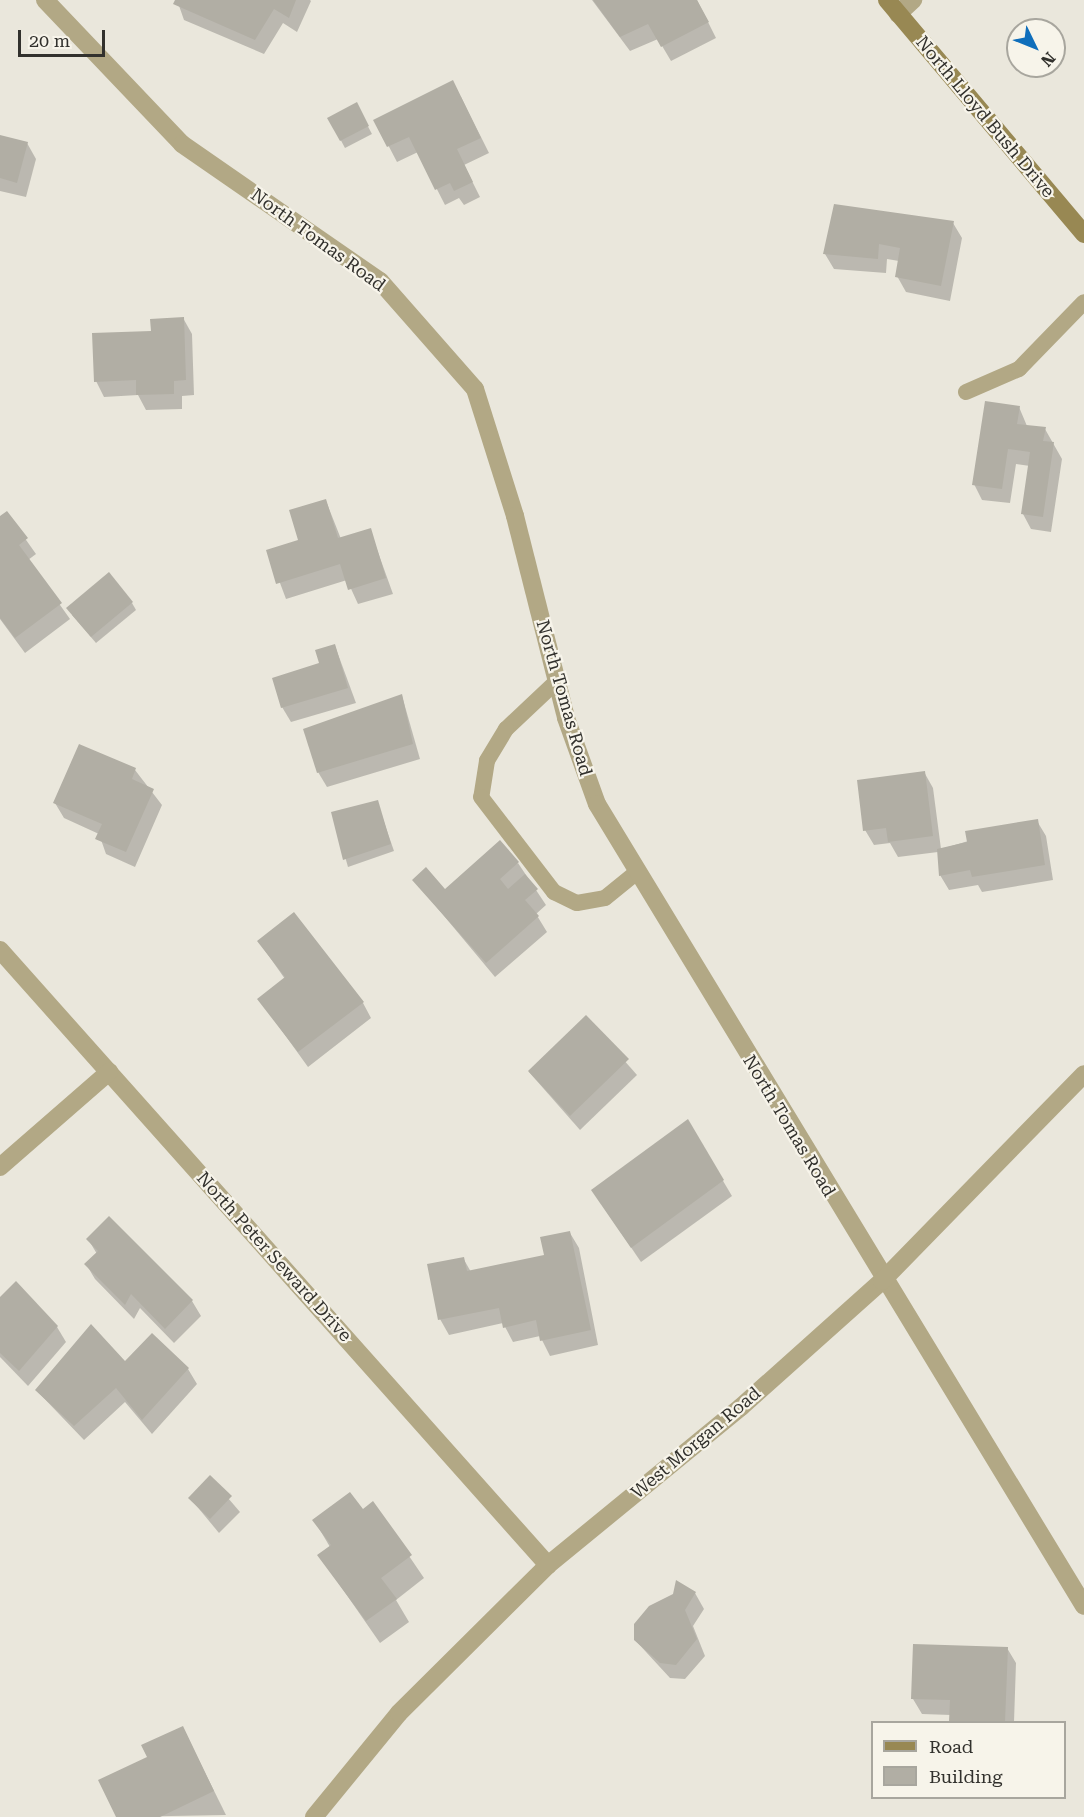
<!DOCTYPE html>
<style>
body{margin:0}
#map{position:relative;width:1084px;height:1817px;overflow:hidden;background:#eae7dc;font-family:"Roboto Serif",serif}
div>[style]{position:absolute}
.shadow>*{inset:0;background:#0003}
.building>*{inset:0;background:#b1aea4}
.lane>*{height:16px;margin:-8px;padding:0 8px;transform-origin:8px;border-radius:8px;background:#b2a885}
.street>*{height:18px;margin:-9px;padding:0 9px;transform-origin:9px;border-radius:9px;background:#b2a885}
.secondary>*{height:18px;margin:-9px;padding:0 9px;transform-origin:9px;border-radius:9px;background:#988853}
span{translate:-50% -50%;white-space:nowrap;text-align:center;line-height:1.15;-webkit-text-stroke:4.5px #f7f4ea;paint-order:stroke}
.street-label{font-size:18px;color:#32312d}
.legend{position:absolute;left:871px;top:1721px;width:195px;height:78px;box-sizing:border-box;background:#f7f4ea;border:2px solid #a8a69e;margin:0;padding:8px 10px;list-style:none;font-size:18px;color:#32312d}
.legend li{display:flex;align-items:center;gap:12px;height:30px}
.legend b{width:30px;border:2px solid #a8a69e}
.north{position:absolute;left:1006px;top:18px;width:60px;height:60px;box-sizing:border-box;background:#f7f4ea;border:2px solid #a8a69e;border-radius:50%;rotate:133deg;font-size:16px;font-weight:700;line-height:24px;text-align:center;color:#32312d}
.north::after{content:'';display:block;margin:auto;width:21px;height:27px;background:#0f6ebb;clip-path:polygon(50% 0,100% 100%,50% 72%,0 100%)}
.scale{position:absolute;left:18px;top:30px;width:87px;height:27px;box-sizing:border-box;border:3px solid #32312d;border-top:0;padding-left:8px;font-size:18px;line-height:21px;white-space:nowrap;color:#32312d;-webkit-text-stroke:4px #f7f4ea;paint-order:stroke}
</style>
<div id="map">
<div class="shadow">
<i style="clip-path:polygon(177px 0,310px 0,311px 1px,297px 32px,283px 23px,264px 54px,184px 20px)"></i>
<i style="clip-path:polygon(592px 0,697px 0,716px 38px,671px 61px,658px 39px,630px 51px)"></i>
<i style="clip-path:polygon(461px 97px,489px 153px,464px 165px,480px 197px,464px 205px,459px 198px,445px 205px,418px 152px,397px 162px,375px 120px)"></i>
<i style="clip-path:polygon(356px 104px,372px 134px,345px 148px,329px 118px)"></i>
<i style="clip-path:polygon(0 137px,27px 143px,36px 159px,26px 197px,0 191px)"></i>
<i style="clip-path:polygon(953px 223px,962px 238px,950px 301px,906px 292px,897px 276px,899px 261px,887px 259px,886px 273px,834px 269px,825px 254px)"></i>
<i style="clip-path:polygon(183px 318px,192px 334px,194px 395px,182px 396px,182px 409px,146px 410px,138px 395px,104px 397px,96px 381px)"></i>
<i style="clip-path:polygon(1019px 407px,1027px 426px,1045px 429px,1062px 459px,1051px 532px,1031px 529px,1023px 514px,1030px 466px,1016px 464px,1010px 503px,982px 500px,974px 484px)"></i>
<i style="clip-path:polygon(326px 501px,341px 539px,370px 530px,393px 594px,358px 604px,347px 580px,286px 599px,268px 551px,300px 541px)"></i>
<i style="clip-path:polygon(7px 513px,36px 554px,28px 560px,70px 619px,25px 653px,0 619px,0 518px)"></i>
<i style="clip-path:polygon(132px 603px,136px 610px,96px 643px,72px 615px)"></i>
<i style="clip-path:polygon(335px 646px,356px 703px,291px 722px,282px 707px)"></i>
<i style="clip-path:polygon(402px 696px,420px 759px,327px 787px,318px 772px)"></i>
<i style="clip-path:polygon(135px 770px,162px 805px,135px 867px,106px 854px,99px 834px,64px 818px,55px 803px)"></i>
<i style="clip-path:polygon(924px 772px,933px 788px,941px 849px,1037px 821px,1046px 836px,1053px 880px,982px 892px,978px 885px,949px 890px,940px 875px,938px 852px,898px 857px,890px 843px,874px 845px,865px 830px)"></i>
<i style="clip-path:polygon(377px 802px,394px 851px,348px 867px,333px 814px)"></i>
<i style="clip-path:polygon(518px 863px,546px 905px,536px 914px,547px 932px,495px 977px,414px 880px,445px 891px)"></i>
<i style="clip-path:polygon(259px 942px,363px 1003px,371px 1018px,308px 1067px,259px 999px,285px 979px)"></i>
<i style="clip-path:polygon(586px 1017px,637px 1075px,580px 1130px,529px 1072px)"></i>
<i style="clip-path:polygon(688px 1122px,732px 1196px,641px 1262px,602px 1205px)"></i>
<i style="clip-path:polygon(570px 1233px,579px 1248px,598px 1345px,550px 1356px,540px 1336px,513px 1342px,503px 1323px,449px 1335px,440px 1319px,463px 1258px,471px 1272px,546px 1256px)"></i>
<i style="clip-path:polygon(88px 1239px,192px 1301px,201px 1316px,174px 1343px,140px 1308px,134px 1319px,95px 1279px,86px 1264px,97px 1254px)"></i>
<i style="clip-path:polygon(0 1299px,57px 1327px,66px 1342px,28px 1386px,0 1357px)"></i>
<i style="clip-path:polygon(125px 1363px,188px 1369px,197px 1384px,152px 1434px,125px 1402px,84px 1440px,37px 1391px)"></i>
<i style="clip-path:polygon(210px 1477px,240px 1512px,219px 1533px,190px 1498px)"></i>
<i style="clip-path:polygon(373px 1503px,424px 1578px,396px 1600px,409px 1622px,380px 1643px,319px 1555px,330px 1547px,314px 1520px,362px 1511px)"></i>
<i style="clip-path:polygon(695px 1593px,704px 1609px,693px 1626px,705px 1656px,685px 1679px,670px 1678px,635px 1640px)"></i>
<i style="clip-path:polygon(1007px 1648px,1016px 1663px,1014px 1722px,951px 1722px,951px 1715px,922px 1714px,913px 1699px)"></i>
<i style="clip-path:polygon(183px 1728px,226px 1815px,118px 1817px,149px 1758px)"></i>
</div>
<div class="building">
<i style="clip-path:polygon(175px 0,296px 0,289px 18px,274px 9px,255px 40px,173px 4px)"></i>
<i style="clip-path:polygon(593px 0,697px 0,709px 22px,661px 47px,648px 24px,620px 37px)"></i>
<i style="clip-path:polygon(453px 80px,481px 138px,457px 149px,473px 182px,454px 191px,450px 183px,435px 190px,409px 137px,387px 147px,373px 120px)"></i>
<i style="clip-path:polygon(357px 102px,369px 126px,340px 141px,327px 118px)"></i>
<i style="clip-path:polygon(0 135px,28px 142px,17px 183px,0 178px)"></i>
<i style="clip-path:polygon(834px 204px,954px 221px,941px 286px,895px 277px,900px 248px,879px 244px,878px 259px,823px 254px)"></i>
<i style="clip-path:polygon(184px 317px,186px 380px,174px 381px,174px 394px,136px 395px,136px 380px,94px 382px,92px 333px,151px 331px,150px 319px)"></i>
<i style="clip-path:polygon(985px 401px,1020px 406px,1017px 424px,1046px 427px,1043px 441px,1054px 442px,1043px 517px,1021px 514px,1030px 452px,1008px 449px,1002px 489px,972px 485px)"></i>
<i style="clip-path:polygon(326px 499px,338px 538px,371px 528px,386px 578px,348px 590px,340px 564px,276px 584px,266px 550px,298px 540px,289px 510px)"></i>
<i style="clip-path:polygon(7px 511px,28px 538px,19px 545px,62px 603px,15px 638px,0 618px,0 516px)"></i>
<i style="clip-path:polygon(109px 572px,133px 602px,91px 637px,66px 608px)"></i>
<i style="clip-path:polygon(335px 644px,348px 688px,281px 708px,272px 678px,319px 663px,315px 650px)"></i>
<i style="clip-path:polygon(402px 694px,413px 744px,317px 773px,303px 729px)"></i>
<i style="clip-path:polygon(79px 744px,136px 768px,132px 779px,154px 789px,126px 852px,95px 839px,102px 824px,53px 803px)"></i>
<i style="clip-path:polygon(925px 771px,933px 836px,888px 842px,886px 828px,863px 831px,857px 780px)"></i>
<i style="clip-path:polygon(378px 800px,391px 844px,343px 860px,331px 812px)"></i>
<i style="clip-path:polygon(1038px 819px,1045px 865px,972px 877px,970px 870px,939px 876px,937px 849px,967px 842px,965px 831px)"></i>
<i style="clip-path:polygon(500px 840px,519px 862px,500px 879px,508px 889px,525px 874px,538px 889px,525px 900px,539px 916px,486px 963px,412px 880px,426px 867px,445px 889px)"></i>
<i style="clip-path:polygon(294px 912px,364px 1002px,298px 1052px,257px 999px,285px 977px,257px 941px)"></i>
<i style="clip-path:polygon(586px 1015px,629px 1059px,570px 1116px,528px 1071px)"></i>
<i style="clip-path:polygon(688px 1119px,724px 1180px,631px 1248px,591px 1190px)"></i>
<i style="clip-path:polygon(109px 1216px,193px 1300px,165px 1329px,131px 1294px,125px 1305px,84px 1264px,98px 1251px,86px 1239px)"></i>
<i style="clip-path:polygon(570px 1231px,591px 1330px,540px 1341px,536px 1320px,503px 1328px,499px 1308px,438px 1320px,427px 1264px,464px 1257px,467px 1271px,544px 1255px,540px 1237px)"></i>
<i style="clip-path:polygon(16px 1281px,58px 1326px,19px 1371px,0 1353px,0 1297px)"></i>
<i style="clip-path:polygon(91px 1324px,125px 1361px,152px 1333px,189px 1368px,142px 1420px,116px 1388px,74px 1426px,35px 1390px)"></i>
<i style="clip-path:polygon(210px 1475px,232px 1496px,210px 1519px,188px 1498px)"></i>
<i style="clip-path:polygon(350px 1492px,363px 1509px,373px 1501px,412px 1555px,381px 1578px,397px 1599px,366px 1621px,317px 1555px,331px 1545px,312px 1520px)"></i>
<i style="clip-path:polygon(676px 1580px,696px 1592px,685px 1610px,697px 1639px,676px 1665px,660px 1663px,634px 1640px,634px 1624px,649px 1606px,673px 1594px)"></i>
<i style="clip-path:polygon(913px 1644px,1008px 1647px,1005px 1722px,949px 1722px,950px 1700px,911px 1699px)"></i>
<i style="clip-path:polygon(183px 1726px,214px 1791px,160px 1817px,116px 1817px,98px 1780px,147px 1757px,141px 1745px)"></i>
</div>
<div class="lane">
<i style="left:966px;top:392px;width:58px;rotate:-23.5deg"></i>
<i style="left:1019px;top:369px;width:93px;rotate:-45.9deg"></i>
<i style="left:557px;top:681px;width:70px;rotate:136.7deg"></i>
<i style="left:506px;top:729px;width:37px;rotate:121deg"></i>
<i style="left:487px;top:761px;width:36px;rotate:99deg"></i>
<i style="left:481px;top:797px;width:120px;rotate:52.5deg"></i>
<i style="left:554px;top:892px;width:25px;rotate:26deg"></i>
<i style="left:577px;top:903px;width:28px;rotate:-10deg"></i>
<i style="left:605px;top:898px;width:40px;rotate:-39deg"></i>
</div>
<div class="street">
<i style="left:45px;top:0;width:199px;rotate:46.4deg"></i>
<i style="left:182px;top:144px;width:241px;rotate:34.7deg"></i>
<i style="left:380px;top:281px;width:144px;rotate:48.7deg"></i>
<i style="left:475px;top:389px;width:133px;rotate:72.5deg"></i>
<i style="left:515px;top:516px;width:208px;rotate:75.8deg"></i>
<i style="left:566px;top:718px;width:91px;rotate:70.2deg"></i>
<i style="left:597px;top:804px;width:938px;rotate:58.73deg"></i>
<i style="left:898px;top:14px;width:21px;rotate:-43deg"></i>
<i style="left:0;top:950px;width:824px;rotate:48.3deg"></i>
<i style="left:0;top:1167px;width:145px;rotate:-41.1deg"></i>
<i style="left:314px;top:1817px;width:134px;rotate:-50.7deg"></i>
<i style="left:399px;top:1713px;width:210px;rotate:-44.8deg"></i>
<i style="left:548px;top:1565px;width:249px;rotate:-39.3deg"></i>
<i style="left:741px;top:1407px;width:189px;rotate:-41.8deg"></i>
<i style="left:882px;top:1281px;width:289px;rotate:-45.7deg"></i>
</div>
<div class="secondary">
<i style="left:887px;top:0;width:306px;rotate:49.9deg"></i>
</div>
<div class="street-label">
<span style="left:985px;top:117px;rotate:50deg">North Lloyd Bush Drive</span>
<span style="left:318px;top:240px;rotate:36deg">North Tomas Road</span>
<span style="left:564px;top:698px;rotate:74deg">North Tomas Road</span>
<span style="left:789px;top:1126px;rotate:59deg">North Tomas Road</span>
<span style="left:274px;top:1257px;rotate:48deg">North Peter Seward Drive</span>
<span style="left:696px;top:1443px;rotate:-40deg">West Morgan Road</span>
</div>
<ul class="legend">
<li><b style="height:8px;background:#988853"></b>Road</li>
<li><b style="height:16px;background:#b1aea4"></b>Building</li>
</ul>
<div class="north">N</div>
<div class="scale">20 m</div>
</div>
